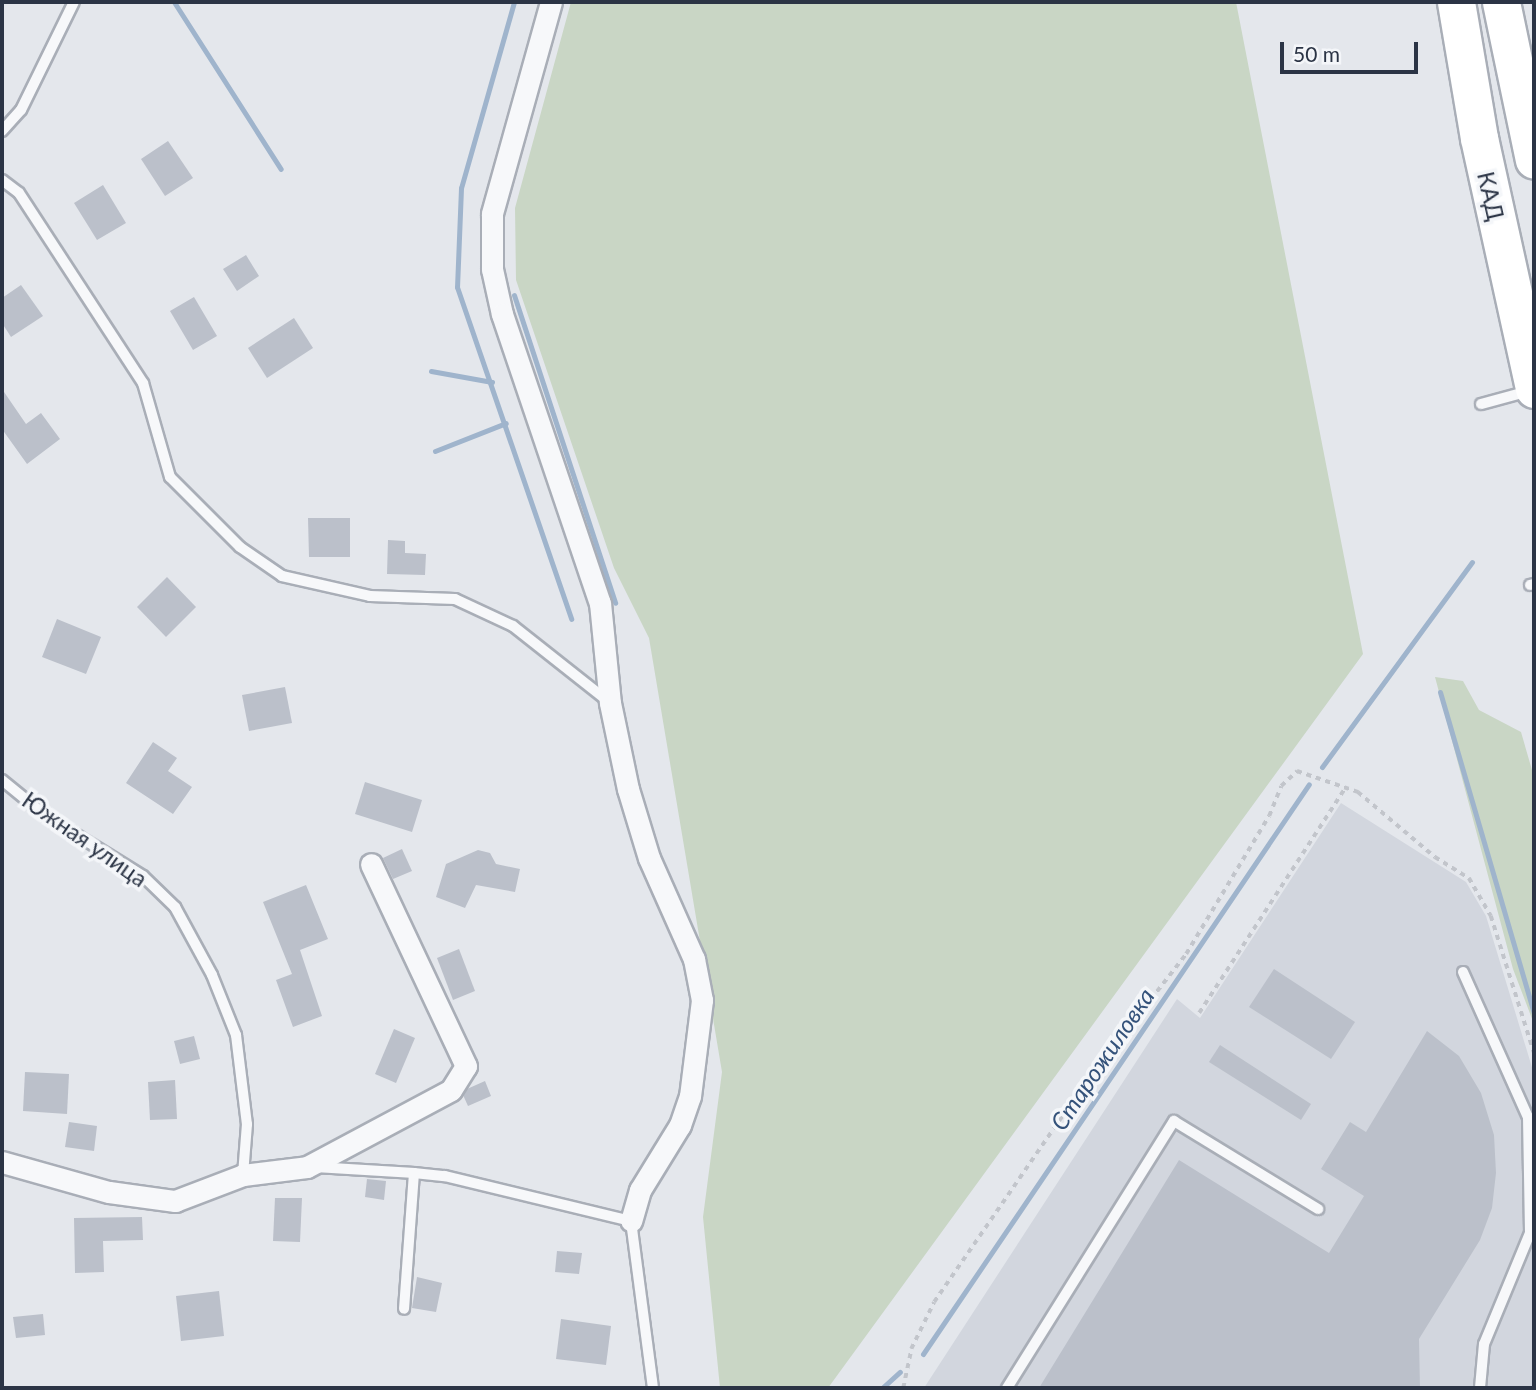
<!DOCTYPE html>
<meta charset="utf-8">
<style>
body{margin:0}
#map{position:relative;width:1536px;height:1390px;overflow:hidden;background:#e4e7ec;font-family:Lato,sans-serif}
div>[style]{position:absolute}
.built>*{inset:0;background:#d2d6de}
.green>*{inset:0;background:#c9d6c5}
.stream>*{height:5px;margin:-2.5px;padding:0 2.5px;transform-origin:2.5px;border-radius:2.5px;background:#9fb4cc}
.building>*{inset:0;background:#bbc0ca}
.path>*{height:3.5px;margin-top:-1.75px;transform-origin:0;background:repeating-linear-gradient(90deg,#c2c5cb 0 5px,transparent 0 10px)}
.roads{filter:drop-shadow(2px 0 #a9aeb7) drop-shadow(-2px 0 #a9aeb7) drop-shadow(0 2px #a9aeb7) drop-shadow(0 -2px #a9aeb7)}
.lane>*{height:10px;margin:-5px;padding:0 5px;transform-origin:5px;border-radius:5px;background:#f7f8fa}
.street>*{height:21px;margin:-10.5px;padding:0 10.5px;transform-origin:10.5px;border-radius:10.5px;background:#f7f8fa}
.highway>*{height:37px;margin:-18.5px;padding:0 18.5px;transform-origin:18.5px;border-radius:18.5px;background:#fff}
span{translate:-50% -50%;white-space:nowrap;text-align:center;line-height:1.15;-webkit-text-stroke:7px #f4f6f9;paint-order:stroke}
.street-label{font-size:23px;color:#2b3445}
.water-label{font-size:24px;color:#34527a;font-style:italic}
.frame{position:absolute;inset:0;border:4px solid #2b3445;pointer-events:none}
.scale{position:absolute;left:1280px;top:42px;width:138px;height:32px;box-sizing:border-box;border:4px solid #2b3445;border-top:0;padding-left:9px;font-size:21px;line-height:24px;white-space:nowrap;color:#2b3445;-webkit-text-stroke:5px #f4f6f9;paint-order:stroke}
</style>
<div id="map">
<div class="built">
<i style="clip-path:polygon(1341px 803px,1466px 882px,1486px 916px,1534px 1074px,1534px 1388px,924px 1388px,1177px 999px,1200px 1018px)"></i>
</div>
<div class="green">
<i style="clip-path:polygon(571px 2px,1236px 2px,1363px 654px,828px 1388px,720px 1388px,703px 1217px,722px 1072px,649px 638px,614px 568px,516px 280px,515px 208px)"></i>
<i style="clip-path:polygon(1435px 677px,1463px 681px,1479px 710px,1521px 732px,1534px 777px,1534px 1024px,1513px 969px)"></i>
</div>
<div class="stream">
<i style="left:174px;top:2px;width:198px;rotate:57.4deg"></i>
<i style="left:514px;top:2px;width:193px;rotate:105.9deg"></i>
<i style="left:461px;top:188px;width:99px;rotate:92.3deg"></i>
<i style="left:457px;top:287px;width:351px;rotate:71deg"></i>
<i style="left:514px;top:295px;width:324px;rotate:71.8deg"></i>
<i style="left:431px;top:371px;width:62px;rotate:10.2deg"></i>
<i style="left:435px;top:451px;width:76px;rotate:-21.5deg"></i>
<i style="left:1440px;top:692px;width:334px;rotate:73.7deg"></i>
<i style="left:1322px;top:767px;width:254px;rotate:-53.8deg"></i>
<i style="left:923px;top:1354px;width:688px;rotate:-55.89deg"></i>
<i style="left:882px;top:1388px;width:24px;rotate:-42deg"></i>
</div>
<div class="building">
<i style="clip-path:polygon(168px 141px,193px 178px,165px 196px,141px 159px)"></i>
<i style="clip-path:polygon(103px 185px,126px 223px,97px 240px,74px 203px)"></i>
<i style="clip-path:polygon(246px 255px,259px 276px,237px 291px,223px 269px)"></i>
<i style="clip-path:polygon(21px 285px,43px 316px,11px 337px,2px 323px,2px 298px)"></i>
<i style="clip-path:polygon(194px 297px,217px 336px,193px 350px,170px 311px)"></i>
<i style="clip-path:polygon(294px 318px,313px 348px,267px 378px,248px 348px)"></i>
<i style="clip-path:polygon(2px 389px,26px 424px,41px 413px,60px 439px,27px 464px,2px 429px)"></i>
<i style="clip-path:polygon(308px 518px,350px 518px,350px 557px,309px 557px)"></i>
<i style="clip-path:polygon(388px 540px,405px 541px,405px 553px,426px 554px,425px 575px,387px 574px)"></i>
<i style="clip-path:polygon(167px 577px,196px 607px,166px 637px,137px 607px)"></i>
<i style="clip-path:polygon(57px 619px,101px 637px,86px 674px,42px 657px)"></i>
<i style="clip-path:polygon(285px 687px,292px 723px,249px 731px,242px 695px)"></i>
<i style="clip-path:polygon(153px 742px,177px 758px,168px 771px,192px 787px,173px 814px,126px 783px)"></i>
<i style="clip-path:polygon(365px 782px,422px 800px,412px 832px,355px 814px)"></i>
<i style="clip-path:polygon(402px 849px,412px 871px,393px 879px,383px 858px)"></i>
<i style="clip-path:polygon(478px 850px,490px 853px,496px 864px,520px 869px,515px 892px,476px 885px,465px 908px,436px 897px,446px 864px)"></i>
<i style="clip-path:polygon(306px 885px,328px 939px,300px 950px,322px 1016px,293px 1027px,276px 980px,292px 974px,263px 902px)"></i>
<i style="clip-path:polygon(459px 949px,475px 991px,453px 1000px,437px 958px)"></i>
<i style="clip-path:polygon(1274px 969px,1355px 1022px,1331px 1059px,1249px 1007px)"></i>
<i style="clip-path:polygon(394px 1029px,415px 1038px,396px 1083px,375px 1074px)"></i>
<i style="clip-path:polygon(1427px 1031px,1459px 1056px,1481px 1093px,1494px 1135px,1496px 1173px,1492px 1208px,1480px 1240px,1419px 1339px,1420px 1388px,1039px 1388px,1179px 1160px,1329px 1253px,1364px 1196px,1321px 1169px,1350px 1122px,1366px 1132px)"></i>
<i style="clip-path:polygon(194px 1036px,200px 1059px,180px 1064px,174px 1041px)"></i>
<i style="clip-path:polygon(1220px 1045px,1311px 1104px,1301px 1120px,1209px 1062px)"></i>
<i style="clip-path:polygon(25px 1072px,69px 1074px,67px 1114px,23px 1111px)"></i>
<i style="clip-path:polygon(175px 1080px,177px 1119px,150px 1120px,148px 1082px)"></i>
<i style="clip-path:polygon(485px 1081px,491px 1096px,468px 1106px,463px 1095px,467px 1089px)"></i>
<i style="clip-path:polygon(69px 1122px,97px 1126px,94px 1151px,65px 1147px)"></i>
<i style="clip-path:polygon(367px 1179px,386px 1181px,384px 1200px,365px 1197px)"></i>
<i style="clip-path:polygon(275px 1198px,302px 1198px,300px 1242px,273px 1241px)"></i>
<i style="clip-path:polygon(142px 1217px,143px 1240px,103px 1241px,104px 1272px,75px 1273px,74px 1218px)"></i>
<i style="clip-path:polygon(557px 1251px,582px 1253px,579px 1274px,555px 1272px)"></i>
<i style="clip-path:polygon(417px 1277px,442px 1283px,436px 1312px,412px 1308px)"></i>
<i style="clip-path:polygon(219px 1291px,224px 1336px,181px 1341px,176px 1296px)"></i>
<i style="clip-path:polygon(43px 1314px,45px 1335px,16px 1338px,13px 1317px)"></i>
<i style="clip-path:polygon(561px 1319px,611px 1326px,606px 1365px,556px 1359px)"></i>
</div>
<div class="path">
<i style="left:1199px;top:1013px;width:268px;rotate:-57deg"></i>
<i style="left:903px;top:1388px;width:40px;rotate:-78deg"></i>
<i style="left:911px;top:1349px;width:52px;rotate:-63.9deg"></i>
<i style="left:934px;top:1302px;width:262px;rotate:-55.4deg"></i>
<i style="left:1083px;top:1086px;width:167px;rotate:-52deg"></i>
<i style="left:1186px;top:954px;width:161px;rotate:-59deg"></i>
<i style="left:1269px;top:816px;width:32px;rotate:-68deg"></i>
<i style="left:1281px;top:786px;width:22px;rotate:-43deg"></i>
<i style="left:1297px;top:771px;width:65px;rotate:19deg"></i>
<i style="left:1358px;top:792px;width:101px;rotate:40.2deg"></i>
<i style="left:1435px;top:857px;width:40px;rotate:32deg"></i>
<i style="left:1469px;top:878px;width:44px;rotate:59.9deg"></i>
<i style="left:1491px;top:916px;width:143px;rotate:72.5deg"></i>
</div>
<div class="roads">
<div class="lane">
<i style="left:2px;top:131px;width:28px;rotate:-48deg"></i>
<i style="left:21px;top:110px;width:120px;rotate:-63.9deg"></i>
<i style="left:2px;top:180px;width:21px;rotate:37deg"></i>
<i style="left:19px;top:193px;width:227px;rotate:56.9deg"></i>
<i style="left:143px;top:383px;width:98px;rotate:74deg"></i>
<i style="left:170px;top:477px;width:99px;rotate:45deg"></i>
<i style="left:240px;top:547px;width:51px;rotate:34.6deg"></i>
<i style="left:282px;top:576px;width:90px;rotate:12.8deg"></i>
<i style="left:370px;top:596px;width:85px;rotate:2deg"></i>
<i style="left:455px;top:599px;width:64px;rotate:25deg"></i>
<i style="left:513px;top:626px;width:121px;rotate:38.3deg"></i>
<i style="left:1481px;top:404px;width:50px;rotate:-15.2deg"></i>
<i style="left:1530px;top:585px;width:4px;rotate:-14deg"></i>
<i style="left:2px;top:780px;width:57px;rotate:39.3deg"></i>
<i style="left:46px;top:816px;width:114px;rotate:31.7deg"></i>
<i style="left:143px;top:876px;width:45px;rotate:44.1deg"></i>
<i style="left:175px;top:907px;width:77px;rotate:61.4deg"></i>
<i style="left:212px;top:975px;width:65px;rotate:68.2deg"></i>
<i style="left:236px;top:1035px;width:90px;rotate:83deg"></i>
<i style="left:247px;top:1124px;width:51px;rotate:94.5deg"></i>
<i style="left:1463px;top:972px;width:159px;rotate:65.9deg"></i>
<i style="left:1528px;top:1117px;width:116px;rotate:89deg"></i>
<i style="left:1530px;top:1233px;width:120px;rotate:112.5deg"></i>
<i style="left:1484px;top:1344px;width:44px;rotate:95.2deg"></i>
<i style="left:316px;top:1167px;width:98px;rotate:3.5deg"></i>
<i style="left:414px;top:1173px;width:136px;rotate:94.2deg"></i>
<i style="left:414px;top:1173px;width:31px;rotate:6deg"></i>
<i style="left:445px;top:1176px;width:191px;rotate:13.6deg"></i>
<i style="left:631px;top:1221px;width:168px;rotate:82.5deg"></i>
<i style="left:1007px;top:1388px;width:315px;rotate:-58deg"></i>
<i style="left:1174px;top:1121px;width:169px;rotate:31.4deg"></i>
</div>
<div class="street">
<i style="left:551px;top:2px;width:220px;rotate:105.6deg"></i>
<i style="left:492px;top:214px;width:55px;rotate:90deg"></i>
<i style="left:492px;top:269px;width:46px;rotate:77.5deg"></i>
<i style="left:502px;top:314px;width:305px;rotate:71.3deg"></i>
<i style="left:600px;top:603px;width:100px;rotate:84.3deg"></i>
<i style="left:610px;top:703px;width:88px;rotate:78.2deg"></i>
<i style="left:628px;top:789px;width:72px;rotate:73.1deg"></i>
<i style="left:649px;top:858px;width:111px;rotate:66deg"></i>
<i style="left:694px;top:959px;width:42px;rotate:79deg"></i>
<i style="left:702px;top:1000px;width:97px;rotate:97.1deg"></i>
<i style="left:690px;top:1096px;width:31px;rotate:109deg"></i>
<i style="left:680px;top:1125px;width:76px;rotate:121.6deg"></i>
<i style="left:640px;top:1190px;width:32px;rotate:106deg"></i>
<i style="left:2px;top:1162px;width:111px;rotate:15.7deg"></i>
<i style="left:109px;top:1192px;width:67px;rotate:7.8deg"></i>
<i style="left:175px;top:1201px;width:73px;rotate:-20.9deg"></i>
<i style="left:243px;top:1175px;width:64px;rotate:-7.1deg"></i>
<i style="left:307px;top:1167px;width:163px;rotate:-28.1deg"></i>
<i style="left:451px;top:1090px;width:28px;rotate:-58deg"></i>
<i style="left:466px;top:1066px;width:223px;rotate:-115.2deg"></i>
</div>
<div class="highway">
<i style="left:1456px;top:2px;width:138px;rotate:80.4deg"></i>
<i style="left:1479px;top:138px;width:257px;rotate:77.6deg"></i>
<i style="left:1501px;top:2px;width:161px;rotate:78.2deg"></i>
</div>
</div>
<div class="street-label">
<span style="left:1491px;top:196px;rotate:77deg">КАД</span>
<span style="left:85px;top:839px;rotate:35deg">Южная улица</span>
</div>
<div class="water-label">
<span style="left:1102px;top:1059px;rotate:-56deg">Старожиловка</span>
</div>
<div class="frame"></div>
<div class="scale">50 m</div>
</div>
